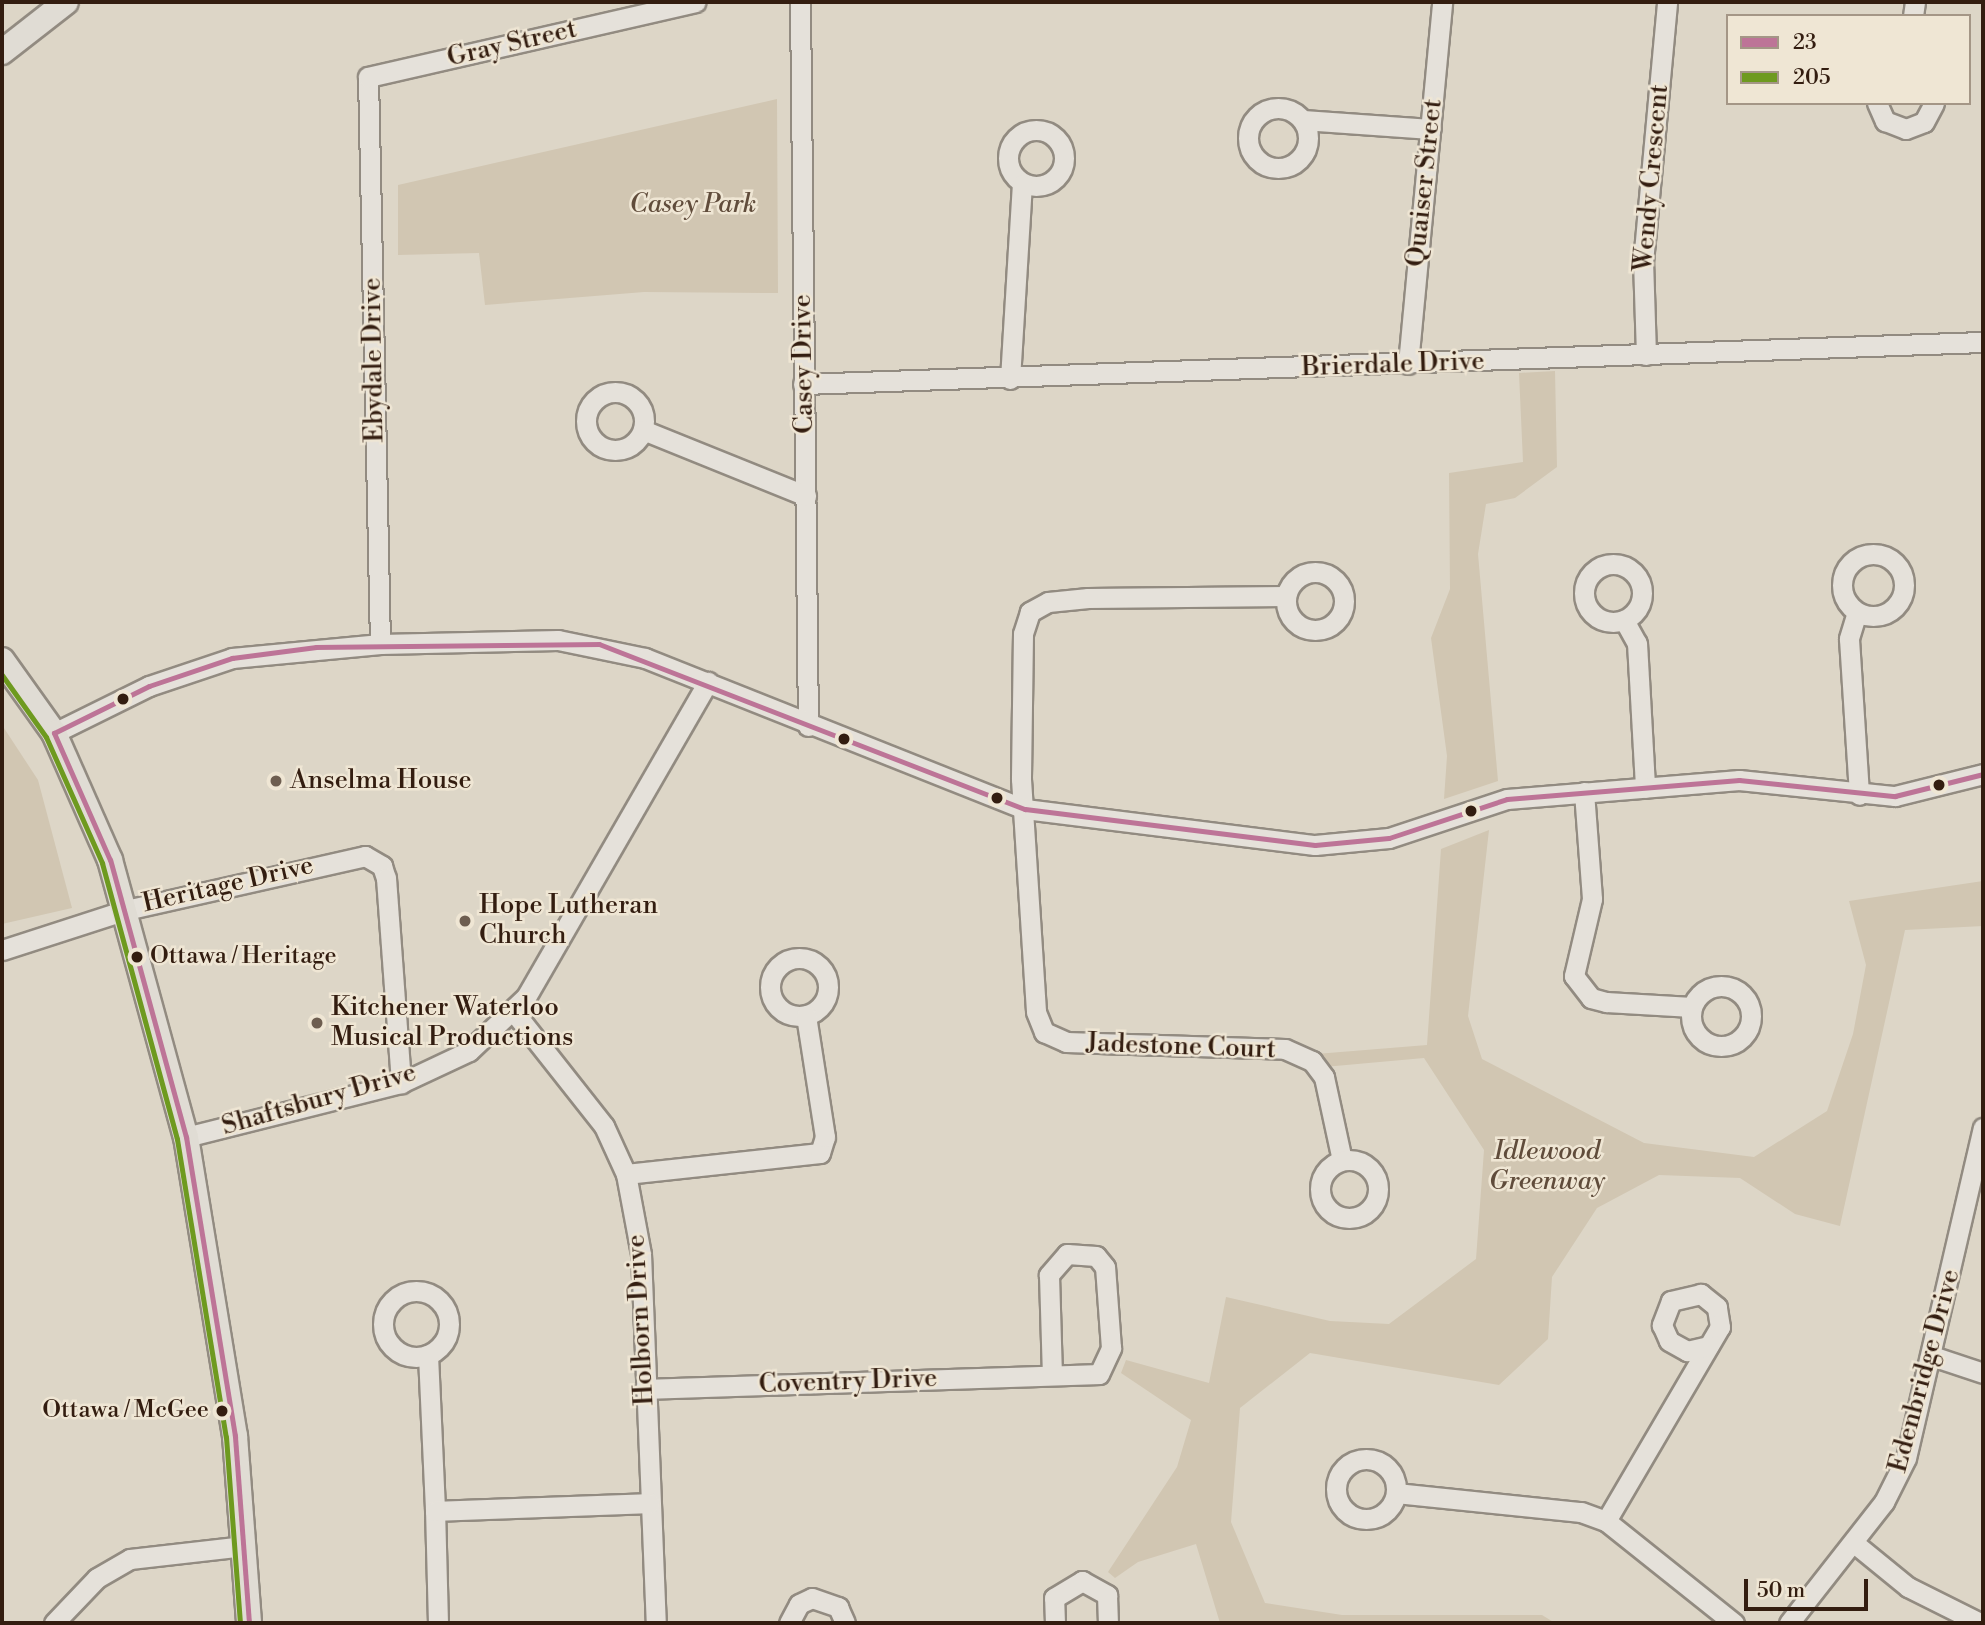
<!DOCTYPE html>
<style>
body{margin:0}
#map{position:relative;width:1985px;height:1625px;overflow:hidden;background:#ddd6c7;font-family:"Libre Bodoni",serif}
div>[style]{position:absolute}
.green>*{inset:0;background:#d1c6b2}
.roads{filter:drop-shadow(2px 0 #928b81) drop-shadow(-2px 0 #928b81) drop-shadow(0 2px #928b81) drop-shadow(0 -2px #928b81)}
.minor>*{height:19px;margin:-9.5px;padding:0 9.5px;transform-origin:9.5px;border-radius:9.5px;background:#e5e1da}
.minor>.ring{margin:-9.5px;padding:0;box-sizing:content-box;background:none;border:19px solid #e5e1da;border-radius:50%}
.major>*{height:24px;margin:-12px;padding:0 12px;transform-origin:12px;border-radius:12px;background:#e0dcd4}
.bus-1>*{height:5px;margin:-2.5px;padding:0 2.5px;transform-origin:2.5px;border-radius:2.5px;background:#bd7497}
.bus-2>*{height:5px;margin:-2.5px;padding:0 2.5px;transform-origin:2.5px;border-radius:2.5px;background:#6e9a1f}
.dots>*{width:19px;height:19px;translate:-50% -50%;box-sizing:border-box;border:4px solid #efe6d4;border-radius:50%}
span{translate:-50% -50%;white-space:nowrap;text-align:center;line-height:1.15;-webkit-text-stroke:5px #efe6d4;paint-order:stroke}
.bus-label{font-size:24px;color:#331d10}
.left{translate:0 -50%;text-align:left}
.right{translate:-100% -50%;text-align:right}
.street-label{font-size:26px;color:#331d10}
.park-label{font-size:26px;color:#604c3b;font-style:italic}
.poi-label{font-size:26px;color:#331d10}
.frame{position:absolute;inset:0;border:4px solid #331d10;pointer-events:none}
.legend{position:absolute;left:1726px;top:14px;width:245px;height:91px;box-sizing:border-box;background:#efe6d4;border:2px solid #a49686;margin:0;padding:9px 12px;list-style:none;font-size:21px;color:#331d10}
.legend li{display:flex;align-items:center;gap:14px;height:35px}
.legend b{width:35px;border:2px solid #a49686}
.scale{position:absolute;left:1744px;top:1579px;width:124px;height:32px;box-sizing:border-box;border:4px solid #331d10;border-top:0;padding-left:9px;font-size:21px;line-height:24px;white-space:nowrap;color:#331d10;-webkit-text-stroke:5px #efe6d4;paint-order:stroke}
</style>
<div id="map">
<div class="green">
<i style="clip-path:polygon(777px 99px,778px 293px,644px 292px,485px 305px,479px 253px,398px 255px,398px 185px)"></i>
<i style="clip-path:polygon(1555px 371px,1557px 467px,1515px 498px,1486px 504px,1478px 554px,1498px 781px,1444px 799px,1447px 756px,1431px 638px,1450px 589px,1449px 473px,1523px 462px,1519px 373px)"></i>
<i style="clip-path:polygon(2px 725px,38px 780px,72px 908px,2px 924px)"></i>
<i style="clip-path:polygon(1489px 830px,1468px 1016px,1482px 1059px,1644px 1143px,1754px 1157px,1827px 1111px,1853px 1034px,1866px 965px,1849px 901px,1983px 881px,1983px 926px,1905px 930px,1840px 1226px,1795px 1214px,1740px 1178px,1659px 1175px,1597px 1208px,1552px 1277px,1548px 1339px,1499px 1385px,1310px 1353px,1240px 1408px,1231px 1522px,1265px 1603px,1342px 1615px,1542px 1615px,1555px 1623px,1220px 1623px,1196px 1544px,1138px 1562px,1115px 1578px,1108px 1572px,1177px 1467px,1191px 1420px,1121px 1373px,1126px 1360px,1209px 1383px,1226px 1297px,1330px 1321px,1389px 1324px,1476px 1259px,1484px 1150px,1424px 1058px,1324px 1067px,1316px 1054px,1427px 1045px,1441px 849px)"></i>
</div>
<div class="roads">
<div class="minor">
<i style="left:800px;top:2px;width:724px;rotate:89.37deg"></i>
<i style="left:1913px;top:16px;width:14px;rotate:-82deg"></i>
<i style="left:1877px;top:103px;width:20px;rotate:66deg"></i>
<i style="left:1885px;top:121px;width:22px;rotate:21deg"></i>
<i style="left:1906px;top:129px;width:19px;rotate:-21deg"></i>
<i style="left:1924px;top:122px;width:21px;rotate:-62deg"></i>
<i class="ring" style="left:1248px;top:108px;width:41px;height:41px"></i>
<i style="left:1303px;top:120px;width:128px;rotate:4deg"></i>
<i class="ring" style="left:1008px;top:130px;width:37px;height:37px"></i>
<i style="left:1646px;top:355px;width:93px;rotate:-91.8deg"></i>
<i style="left:1643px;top:262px;width:261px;rotate:-84.7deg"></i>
<i style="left:1408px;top:364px;width:364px;rotate:-84.6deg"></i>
<i style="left:1010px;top:379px;width:195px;rotate:-86.5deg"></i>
<i style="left:803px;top:384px;width:1181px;rotate:-2.04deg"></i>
<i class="ring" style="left:586px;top:392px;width:39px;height:39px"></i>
<i style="left:643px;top:430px;width:176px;rotate:22deg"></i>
<i class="ring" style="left:1842px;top:554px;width:43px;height:43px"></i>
<i class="ring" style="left:1584px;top:564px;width:39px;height:39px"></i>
<i class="ring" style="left:1286px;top:572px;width:39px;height:39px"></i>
<i style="left:1286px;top:596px;width:198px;rotate:179.4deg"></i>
<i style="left:1088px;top:598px;width:40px;rotate:174.3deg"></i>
<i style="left:1048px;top:602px;width:21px;rotate:151deg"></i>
<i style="left:1030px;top:612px;width:23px;rotate:108deg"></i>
<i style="left:1023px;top:634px;width:145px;rotate:90.8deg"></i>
<i style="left:1021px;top:779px;width:233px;rotate:86.3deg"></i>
<i style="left:1036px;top:1012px;width:22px;rotate:68deg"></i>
<i style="left:1044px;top:1032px;width:24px;rotate:24deg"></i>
<i style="left:1066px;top:1042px;width:219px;rotate:1.8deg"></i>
<i style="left:1285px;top:1049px;width:30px;rotate:24deg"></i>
<i style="left:1312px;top:1061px;width:20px;rotate:53deg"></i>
<i style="left:1324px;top:1077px;width:85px;rotate:77.8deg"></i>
<i style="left:1857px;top:612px;width:28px;rotate:107deg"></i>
<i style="left:1849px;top:639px;width:156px;rotate:86.3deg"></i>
<i style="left:1624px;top:620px;width:26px;rotate:61deg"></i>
<i style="left:1637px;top:643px;width:145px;rotate:86.8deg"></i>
<i style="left:380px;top:644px;width:567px;rotate:-91.21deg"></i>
<i style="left:368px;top:77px;width:336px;rotate:-12.9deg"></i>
<i style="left:54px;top:733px;width:106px;rotate:-26.3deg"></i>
<i style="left:149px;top:686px;width:88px;rotate:-18.6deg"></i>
<i style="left:232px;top:658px;width:149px;rotate:-5.4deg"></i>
<i style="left:380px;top:644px;width:178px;rotate:-1.3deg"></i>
<i style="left:558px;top:640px;width:89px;rotate:11.7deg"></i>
<i style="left:645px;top:658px;width:409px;rotate:21.7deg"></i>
<i style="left:1025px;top:809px;width:292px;rotate:7.1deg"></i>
<i style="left:1315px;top:845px;width:74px;rotate:-5.4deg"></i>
<i style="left:1389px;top:838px;width:124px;rotate:-18.3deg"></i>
<i style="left:1507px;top:799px;width:233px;rotate:-4.7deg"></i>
<i style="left:1739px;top:780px;width:157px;rotate:5.9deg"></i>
<i style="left:1895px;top:796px;width:91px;rotate:-14deg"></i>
<i style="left:1584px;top:792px;width:107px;rotate:85.7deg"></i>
<i style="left:1592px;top:899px;width:79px;rotate:103.2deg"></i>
<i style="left:1574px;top:976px;width:28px;rotate:52deg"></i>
<i style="left:1591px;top:998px;width:16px;rotate:15deg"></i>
<i style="left:1606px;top:1002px;width:86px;rotate:3.3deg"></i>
<i style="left:2px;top:950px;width:130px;rotate:-17.9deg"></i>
<i style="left:126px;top:910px;width:245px;rotate:-12.7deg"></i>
<i style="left:365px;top:856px;width:20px;rotate:30deg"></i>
<i style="left:382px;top:866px;width:13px;rotate:72deg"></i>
<i style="left:386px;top:878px;width:206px;rotate:85.8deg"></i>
<i class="ring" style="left:770px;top:958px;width:39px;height:39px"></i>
<i class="ring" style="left:1691px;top:986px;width:41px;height:41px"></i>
<i style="left:514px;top:1012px;width:145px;rotate:51.7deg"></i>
<i style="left:604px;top:1126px;width:53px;rotate:65.4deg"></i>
<i style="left:626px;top:1174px;width:81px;rotate:79.4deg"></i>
<i style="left:641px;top:1254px;width:369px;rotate:87.7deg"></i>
<i style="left:186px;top:1137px;width:222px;rotate:-14.1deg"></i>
<i style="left:401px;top:1083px;width:75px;rotate:-25.2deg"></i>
<i style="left:469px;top:1051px;width:79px;rotate:-43.5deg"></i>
<i style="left:526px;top:997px;width:364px;rotate:-60deg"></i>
<i class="ring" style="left:1320px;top:1160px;width:39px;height:39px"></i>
<i style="left:626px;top:1174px;width:195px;rotate:-6.2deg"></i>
<i style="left:820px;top:1153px;width:17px;rotate:-73deg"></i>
<i style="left:825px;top:1137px;width:123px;rotate:-98.9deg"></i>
<i class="ring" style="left:383px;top:1291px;width:47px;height:47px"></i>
<i style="left:428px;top:1355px;width:156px;rotate:87.4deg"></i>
<i style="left:1932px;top:1356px;width:54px;rotate:18.4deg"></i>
<i style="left:645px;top:1389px;width:454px;rotate:-1.9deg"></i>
<i style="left:1099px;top:1374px;width:29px;rotate:-65deg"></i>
<i style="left:1111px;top:1348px;width:81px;rotate:-94.2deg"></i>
<i style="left:1105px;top:1267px;width:14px;rotate:-129deg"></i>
<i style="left:1096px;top:1256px;width:29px;rotate:-176deg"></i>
<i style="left:1067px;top:1254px;width:28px;rotate:131deg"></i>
<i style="left:1049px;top:1275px;width:99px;rotate:88.3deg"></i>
<i class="ring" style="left:1336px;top:1459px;width:41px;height:41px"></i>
<i style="left:1396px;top:1493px;width:186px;rotate:5.9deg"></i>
<i style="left:1581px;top:1512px;width:27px;rotate:20deg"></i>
<i style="left:1606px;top:1521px;width:164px;rotate:38.6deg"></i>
<i style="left:1606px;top:1521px;width:225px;rotate:-59.6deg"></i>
<i style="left:1720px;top:1327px;width:20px;rotate:-99deg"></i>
<i style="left:1717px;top:1307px;width:21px;rotate:-141deg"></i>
<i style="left:1701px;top:1294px;width:31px;rotate:167deg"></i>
<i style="left:1671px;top:1301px;width:26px;rotate:111deg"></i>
<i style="left:1662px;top:1325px;width:17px;rotate:66deg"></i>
<i style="left:1669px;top:1341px;width:21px;rotate:29deg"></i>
<i style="left:1687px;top:1351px;width:22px;rotate:-13deg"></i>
<i style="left:1854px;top:1543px;width:70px;rotate:39.2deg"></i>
<i style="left:1908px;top:1587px;width:80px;rotate:26.6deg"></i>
<i style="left:54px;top:1623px;width:62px;rotate:-46.3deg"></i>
<i style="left:97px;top:1578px;width:38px;rotate:-30deg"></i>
<i style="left:130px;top:1559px;width:115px;rotate:-6.5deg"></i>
<i style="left:438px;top:1623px;width:112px;rotate:-91.5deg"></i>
<i style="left:435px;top:1511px;width:215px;rotate:-2.1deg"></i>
<i style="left:789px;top:1623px;width:21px;rotate:-62deg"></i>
<i style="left:799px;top:1604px;width:14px;rotate:-25deg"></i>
<i style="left:812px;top:1598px;width:28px;rotate:19deg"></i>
<i style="left:838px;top:1607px;width:17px;rotate:66deg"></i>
<i style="left:1055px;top:1623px;width:25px;rotate:-92deg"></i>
<i style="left:1054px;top:1598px;width:33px;rotate:-31deg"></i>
<i style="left:1082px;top:1581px;width:29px;rotate:29deg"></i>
<i style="left:1107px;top:1595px;width:28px;rotate:88deg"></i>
<i style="left:1789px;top:1623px;width:154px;rotate:-51.9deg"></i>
<i style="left:1884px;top:1502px;width:49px;rotate:-63.4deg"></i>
<i style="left:1906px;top:1458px;width:339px;rotate:-76.9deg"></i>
</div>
<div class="major">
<i style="left:2px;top:52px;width:81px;rotate:-38deg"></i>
<i style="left:2px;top:660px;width:90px;rotate:54.5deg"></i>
<i style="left:54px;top:733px;width:139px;rotate:66.2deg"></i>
<i style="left:110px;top:860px;width:287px;rotate:74.7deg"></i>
<i style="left:186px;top:1137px;width:303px;rotate:80.7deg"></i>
<i style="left:235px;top:1436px;width:188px;rotate:85.7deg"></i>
</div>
</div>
<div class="bus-1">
<i style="left:249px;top:1623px;width:188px;rotate:-94.3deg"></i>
<i style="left:235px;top:1436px;width:303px;rotate:-99.3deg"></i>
<i style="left:186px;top:1137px;width:287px;rotate:-105.3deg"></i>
<i style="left:110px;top:860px;width:139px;rotate:-113.8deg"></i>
<i style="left:54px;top:733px;width:106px;rotate:-26.3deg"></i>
<i style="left:149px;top:686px;width:88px;rotate:-18.6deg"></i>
<i style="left:232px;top:658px;width:85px;rotate:-7.5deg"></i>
<i style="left:316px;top:647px;width:283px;rotate:-0.6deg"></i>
<i style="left:599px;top:644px;width:457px;rotate:21.2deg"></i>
<i style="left:1025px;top:809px;width:292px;rotate:7.1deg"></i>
<i style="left:1315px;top:845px;width:74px;rotate:-5.4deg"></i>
<i style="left:1389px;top:838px;width:124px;rotate:-18.3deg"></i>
<i style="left:1507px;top:799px;width:233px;rotate:-4.7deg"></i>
<i style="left:1739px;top:780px;width:157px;rotate:5.9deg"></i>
<i style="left:1895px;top:796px;width:91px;rotate:-14deg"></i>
</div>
<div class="bus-2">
<i style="left:2px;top:675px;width:76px;rotate:54.6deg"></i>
<i style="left:46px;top:737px;width:138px;rotate:66deg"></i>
<i style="left:102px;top:863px;width:286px;rotate:74.8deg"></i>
<i style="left:177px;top:1139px;width:302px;rotate:80.7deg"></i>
<i style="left:226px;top:1437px;width:187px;rotate:85.7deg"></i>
</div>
<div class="dots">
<i style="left:123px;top:699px;background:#331d10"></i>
<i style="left:844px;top:739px;background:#331d10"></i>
<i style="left:276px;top:781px;background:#6e5e50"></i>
<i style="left:1939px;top:785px;background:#331d10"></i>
<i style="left:997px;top:798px;background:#331d10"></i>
<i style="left:1471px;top:811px;background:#331d10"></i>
<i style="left:465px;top:921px;background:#6e5e50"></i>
<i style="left:137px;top:957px;background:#331d10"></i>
<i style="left:317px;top:1023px;background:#6e5e50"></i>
<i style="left:222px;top:1411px;background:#331d10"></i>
</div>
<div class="bus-label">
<span class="left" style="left:150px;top:957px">Ottawa / Heritage</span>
<span class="right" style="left:209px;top:1411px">Ottawa / McGee</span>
</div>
<div class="street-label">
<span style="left:512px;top:44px;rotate:-13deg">Gray Street</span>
<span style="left:1652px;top:178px;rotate:-85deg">Wendy Crescent</span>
<span style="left:1425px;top:183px;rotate:-84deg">Quaiser Street</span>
<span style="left:374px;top:360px;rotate:-91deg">Ebydale Drive</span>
<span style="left:804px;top:364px;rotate:-91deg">Casey Drive</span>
<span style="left:1393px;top:365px;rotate:-2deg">Brierdale Drive</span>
<span style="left:228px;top:885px;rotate:-13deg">Heritage Drive</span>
<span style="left:1181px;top:1047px;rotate:2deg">Jadestone Court</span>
<span style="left:319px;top:1100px;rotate:-16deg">Shaftsbury Drive</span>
<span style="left:641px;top:1320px;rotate:-93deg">Holborn Drive</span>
<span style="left:1925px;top:1371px;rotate:-75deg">Edenbridge Drive</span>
<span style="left:848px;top:1382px;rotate:-2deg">Coventry Drive</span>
</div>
<div class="park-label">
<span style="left:693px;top:205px">Casey Park</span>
<span style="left:1547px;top:1167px">Idlewood<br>Greenway</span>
</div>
<div class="poi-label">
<span class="left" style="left:290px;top:781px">Anselma House</span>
<span class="left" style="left:479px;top:921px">Hope Lutheran<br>Church</span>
<span class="left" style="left:331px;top:1023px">Kitchener Waterloo<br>Musical Productions</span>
</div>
<div class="frame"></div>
<ul class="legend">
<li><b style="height:9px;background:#bd7497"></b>23</li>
<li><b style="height:9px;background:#6e9a1f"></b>205</li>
</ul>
<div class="scale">50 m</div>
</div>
